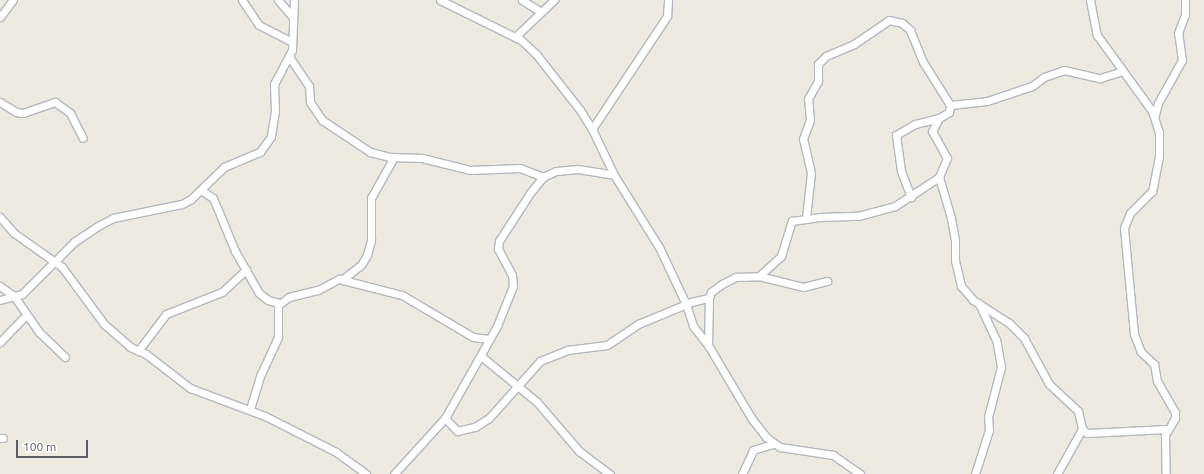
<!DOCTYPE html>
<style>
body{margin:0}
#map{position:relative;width:1204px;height:474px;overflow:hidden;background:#edeae2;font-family:Ubuntu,sans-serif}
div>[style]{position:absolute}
.roads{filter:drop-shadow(1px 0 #b4b8bd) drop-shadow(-1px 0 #b4b8bd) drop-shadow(0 1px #b4b8bd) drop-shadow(0 -1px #b4b8bd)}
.minor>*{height:7px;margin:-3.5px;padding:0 3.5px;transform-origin:3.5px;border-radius:3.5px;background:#fff}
span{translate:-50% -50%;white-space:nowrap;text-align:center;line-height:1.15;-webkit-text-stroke:4px #fff;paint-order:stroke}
.scale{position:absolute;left:16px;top:440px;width:72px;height:18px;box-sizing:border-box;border:2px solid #5a5e63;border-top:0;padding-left:5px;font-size:12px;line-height:14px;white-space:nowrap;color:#5a5e63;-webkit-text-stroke:3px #fff;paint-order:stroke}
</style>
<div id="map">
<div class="roads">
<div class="minor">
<i style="left:242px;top:0;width:30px;rotate:56deg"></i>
<i style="left:259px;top:25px;width:37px;rotate:27deg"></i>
<i style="left:278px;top:0;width:21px;rotate:49deg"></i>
<i style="left:440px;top:0;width:90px;rotate:26.3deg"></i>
<i style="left:521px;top:40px;width:21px;rotate:43deg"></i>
<i style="left:536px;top:54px;width:71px;rotate:51.8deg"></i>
<i style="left:580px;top:110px;width:22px;rotate:58deg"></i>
<i style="left:592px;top:129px;width:51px;rotate:64.4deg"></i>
<i style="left:614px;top:175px;width:85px;rotate:58deg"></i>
<i style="left:659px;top:247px;width:63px;rotate:64.7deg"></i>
<i style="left:686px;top:304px;width:23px;rotate:72deg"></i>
<i style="left:693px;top:326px;width:24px;rotate:52deg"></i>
<i style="left:708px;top:345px;width:86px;rotate:59.3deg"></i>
<i style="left:752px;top:419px;width:23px;rotate:52deg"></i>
<i style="left:766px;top:437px;width:17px;rotate:36deg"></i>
<i style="left:780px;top:447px;width:54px;rotate:8.6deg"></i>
<i style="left:833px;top:455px;width:33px;rotate:35deg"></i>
<i style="left:522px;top:0;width:22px;rotate:32deg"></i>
<i style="left:1090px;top:0;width:36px;rotate:79deg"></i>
<i style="left:1097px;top:35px;width:94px;rotate:54.1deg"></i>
<i style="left:1152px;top:111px;width:22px;rotate:72deg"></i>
<i style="left:1159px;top:132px;width:24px;rotate:90deg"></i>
<i style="left:1159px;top:156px;width:36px;rotate:101deg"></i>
<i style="left:1152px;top:191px;width:31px;rotate:135deg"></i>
<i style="left:1130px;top:213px;width:16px;rotate:112deg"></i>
<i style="left:1124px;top:228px;width:106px;rotate:84.6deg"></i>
<i style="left:1134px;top:334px;width:19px;rotate:69deg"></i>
<i style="left:1141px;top:352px;width:18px;rotate:43deg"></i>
<i style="left:1154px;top:364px;width:17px;rotate:80deg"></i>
<i style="left:1157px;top:381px;width:36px;rotate:60deg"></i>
<i style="left:1175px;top:412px;width:6px;rotate:90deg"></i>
<i style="left:1175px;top:418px;width:20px;rotate:120deg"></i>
<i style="left:1165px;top:435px;width:39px;rotate:89deg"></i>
<i style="left:0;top:17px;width:21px;rotate:-53deg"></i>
<i style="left:515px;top:37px;width:54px;rotate:-43.5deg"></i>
<i style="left:290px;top:58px;width:34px;rotate:56deg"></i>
<i style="left:309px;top:86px;width:16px;rotate:86deg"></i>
<i style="left:310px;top:102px;width:22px;rotate:56deg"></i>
<i style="left:322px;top:120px;width:58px;rotate:33.7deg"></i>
<i style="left:370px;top:152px;width:21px;rotate:14deg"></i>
<i style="left:390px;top:157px;width:32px;rotate:2deg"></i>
<i style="left:422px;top:158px;width:49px;rotate:14deg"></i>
<i style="left:470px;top:170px;width:50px;rotate:-2.3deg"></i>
<i style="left:520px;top:168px;width:25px;rotate:21deg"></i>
<i style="left:0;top:102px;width:19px;rotate:32deg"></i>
<i style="left:16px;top:112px;width:7px;rotate:8deg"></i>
<i style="left:23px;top:113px;width:34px;rotate:-19deg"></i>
<i style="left:55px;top:102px;width:19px;rotate:36deg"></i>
<i style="left:70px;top:113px;width:28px;rotate:63deg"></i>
<i style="left:950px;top:105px;width:37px;rotate:-6deg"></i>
<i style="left:987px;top:101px;width:47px;rotate:-18.4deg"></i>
<i style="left:1032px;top:86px;width:15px;rotate:-37deg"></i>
<i style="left:1044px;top:77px;width:21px;rotate:-19deg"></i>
<i style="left:1064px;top:70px;width:37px;rotate:13deg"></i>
<i style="left:1100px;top:78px;width:24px;rotate:-17deg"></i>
<i style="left:1155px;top:115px;width:12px;rotate:-76deg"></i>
<i style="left:1158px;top:103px;width:49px;rotate:-60.8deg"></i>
<i style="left:1182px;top:60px;width:27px;rotate:-98deg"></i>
<i style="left:1178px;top:33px;width:19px;rotate:-69deg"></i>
<i style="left:1185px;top:15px;width:15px;rotate:-90deg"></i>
<i style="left:939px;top:118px;width:15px;rotate:118deg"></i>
<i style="left:932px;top:131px;width:31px;rotate:61deg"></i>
<i style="left:947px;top:158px;width:21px;rotate:113deg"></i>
<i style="left:939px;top:177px;width:43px;rotate:73.7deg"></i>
<i style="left:951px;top:218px;width:22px;rotate:80deg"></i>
<i style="left:955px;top:240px;width:20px;rotate:90deg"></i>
<i style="left:955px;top:260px;width:27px;rotate:77deg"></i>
<i style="left:961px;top:286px;width:18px;rotate:49deg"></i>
<i style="left:973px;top:300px;width:43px;rotate:32.6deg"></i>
<i style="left:1009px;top:323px;width:21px;rotate:45deg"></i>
<i style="left:1024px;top:338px;width:52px;rotate:61.5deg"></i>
<i style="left:1049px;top:384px;width:40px;rotate:43deg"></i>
<i style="left:1078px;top:411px;width:18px;rotate:77deg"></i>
<i style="left:1082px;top:429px;width:51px;rotate:119.1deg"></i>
<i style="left:592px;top:129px;width:136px;rotate:-56.4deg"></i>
<i style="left:667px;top:16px;width:16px;rotate:-86deg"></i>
<i style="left:201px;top:190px;width:14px;rotate:34deg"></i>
<i style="left:213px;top:198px;width:57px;rotate:67.5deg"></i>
<i style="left:235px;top:251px;width:48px;rotate:60.3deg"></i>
<i style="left:259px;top:293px;width:11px;rotate:38deg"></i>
<i style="left:268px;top:300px;width:11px;rotate:15deg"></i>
<i style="left:0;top:217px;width:21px;rotate:49deg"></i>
<i style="left:14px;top:233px;width:59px;rotate:35.3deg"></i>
<i style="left:62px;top:267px;width:71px;rotate:53.6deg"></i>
<i style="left:104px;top:324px;width:35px;rotate:41deg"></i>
<i style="left:130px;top:347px;width:17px;rotate:24deg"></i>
<i style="left:146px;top:354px;width:56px;rotate:37.7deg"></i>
<i style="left:190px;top:388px;width:80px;rotate:20.5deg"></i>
<i style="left:265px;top:416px;width:80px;rotate:26.9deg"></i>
<i style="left:336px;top:452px;width:37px;rotate:36deg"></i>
<i style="left:806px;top:218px;width:45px;rotate:-83.7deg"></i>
<i style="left:811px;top:173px;width:35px;rotate:-103deg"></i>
<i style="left:803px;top:139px;width:20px;rotate:-70deg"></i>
<i style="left:810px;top:120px;width:21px;rotate:-95deg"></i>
<i style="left:808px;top:99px;width:21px;rotate:-61deg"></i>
<i style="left:818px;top:81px;width:17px;rotate:-90deg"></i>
<i style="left:818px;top:64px;width:11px;rotate:-45deg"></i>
<i style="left:826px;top:56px;width:30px;rotate:-23deg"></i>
<i style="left:854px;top:44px;width:42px;rotate:-34.4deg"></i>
<i style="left:889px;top:20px;width:13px;rotate:13deg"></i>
<i style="left:902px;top:23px;width:11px;rotate:41deg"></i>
<i style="left:910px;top:30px;width:35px;rotate:68deg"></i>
<i style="left:923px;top:62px;width:51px;rotate:57.9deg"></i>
<i style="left:950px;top:105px;width:7px;rotate:98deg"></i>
<i style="left:949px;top:112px;width:12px;rotate:149deg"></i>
<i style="left:939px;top:118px;width:25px;rotate:166deg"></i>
<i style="left:915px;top:124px;width:22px;rotate:150deg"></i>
<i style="left:896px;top:135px;width:36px;rotate:82deg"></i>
<i style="left:901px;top:171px;width:28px;rotate:69deg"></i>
<i style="left:759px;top:276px;width:30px;rotate:-42deg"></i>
<i style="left:781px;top:256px;width:37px;rotate:-73deg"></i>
<i style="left:792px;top:221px;width:28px;rotate:-8deg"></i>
<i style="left:820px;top:217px;width:38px;rotate:-2deg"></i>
<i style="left:858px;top:216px;width:38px;rotate:-15deg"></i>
<i style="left:895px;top:206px;width:53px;rotate:-33.4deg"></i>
<i style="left:343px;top:279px;width:23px;rotate:-38deg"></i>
<i style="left:361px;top:265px;width:12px;rotate:-59deg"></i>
<i style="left:367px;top:255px;width:16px;rotate:-75deg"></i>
<i style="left:371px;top:240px;width:42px;rotate:-90deg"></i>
<i style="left:371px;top:198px;width:47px;rotate:-60.7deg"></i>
<i style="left:0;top:286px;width:17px;rotate:36deg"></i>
<i style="left:14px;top:296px;width:8px;rotate:-14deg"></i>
<i style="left:22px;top:294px;width:74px;rotate:-45deg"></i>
<i style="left:74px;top:242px;width:29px;rotate:-34deg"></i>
<i style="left:98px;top:226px;width:17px;rotate:-28deg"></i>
<i style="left:113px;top:218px;width:70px;rotate:-11.5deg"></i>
<i style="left:182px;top:204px;width:10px;rotate:-29deg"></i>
<i style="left:191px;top:199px;width:46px;rotate:-44.1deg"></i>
<i style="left:224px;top:167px;width:39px;rotate:-23deg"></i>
<i style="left:260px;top:152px;width:19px;rotate:-55deg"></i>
<i style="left:271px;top:136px;width:24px;rotate:-81deg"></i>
<i style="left:275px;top:112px;width:28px;rotate:-92deg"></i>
<i style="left:274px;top:84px;width:38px;rotate:-62deg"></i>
<i style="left:292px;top:50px;width:50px;rotate:-87.7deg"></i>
<i style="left:0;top:300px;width:15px;rotate:-16deg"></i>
<i style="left:14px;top:296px;width:44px;rotate:55.2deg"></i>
<i style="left:39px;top:332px;width:36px;rotate:44deg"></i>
<i style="left:0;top:342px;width:37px;rotate:-46deg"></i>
<i style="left:708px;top:345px;width:47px;rotate:-88.8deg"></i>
<i style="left:709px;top:298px;width:6px;rotate:-72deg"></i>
<i style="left:711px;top:292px;width:14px;rotate:-36deg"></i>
<i style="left:722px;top:284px;width:16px;rotate:-27deg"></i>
<i style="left:736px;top:277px;width:23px;rotate:-2deg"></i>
<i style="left:759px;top:276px;width:45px;rotate:14deg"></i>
<i style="left:803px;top:287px;width:25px;rotate:-14deg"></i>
<i style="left:138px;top:351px;width:46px;rotate:-52.9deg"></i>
<i style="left:166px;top:314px;width:60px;rotate:-21.4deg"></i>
<i style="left:222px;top:292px;width:33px;rotate:-43deg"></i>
<i style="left:481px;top:356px;width:72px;rotate:39.4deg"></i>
<i style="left:537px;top:402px;width:65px;rotate:49.4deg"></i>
<i style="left:579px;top:451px;width:39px;rotate:37deg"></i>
<i style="left:250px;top:409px;width:37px;rotate:-73deg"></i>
<i style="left:261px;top:374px;width:41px;rotate:-65.3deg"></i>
<i style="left:278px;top:337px;width:32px;rotate:-90deg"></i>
<i style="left:278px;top:305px;width:14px;rotate:-36deg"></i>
<i style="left:289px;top:297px;width:30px;rotate:-14deg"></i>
<i style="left:318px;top:290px;width:24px;rotate:-28deg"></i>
<i style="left:339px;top:279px;width:65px;rotate:14.3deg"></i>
<i style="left:402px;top:295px;width:82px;rotate:30.6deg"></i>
<i style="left:473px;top:337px;width:16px;rotate:7deg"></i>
<i style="left:445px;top:418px;width:18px;rotate:47deg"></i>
<i style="left:457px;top:431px;width:18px;rotate:-13deg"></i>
<i style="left:475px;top:427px;width:17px;rotate:-33deg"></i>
<i style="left:489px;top:418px;width:76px;rotate:-48.2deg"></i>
<i style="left:540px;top:361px;width:29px;rotate:-22deg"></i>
<i style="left:567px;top:350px;width:40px;rotate:-7.1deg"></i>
<i style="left:607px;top:345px;width:37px;rotate:-34deg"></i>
<i style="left:638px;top:324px;width:57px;rotate:-22.5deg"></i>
<i style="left:691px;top:302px;width:18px;rotate:-13deg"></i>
<i style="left:1082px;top:429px;width:6px;rotate:39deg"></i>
<i style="left:1087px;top:433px;width:80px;rotate:-2.9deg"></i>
<i style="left:0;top:438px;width:3px"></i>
<i style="left:394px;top:474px;width:76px;rotate:-47.7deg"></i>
<i style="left:445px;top:418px;width:106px;rotate:-60.5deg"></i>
<i style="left:497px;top:326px;width:43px;rotate:-68.2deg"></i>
<i style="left:513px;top:286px;width:11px;rotate:-95deg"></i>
<i style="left:512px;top:275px;width:30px;rotate:-118deg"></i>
<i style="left:498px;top:249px;width:8px;rotate:-83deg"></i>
<i style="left:499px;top:241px;width:57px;rotate:-57.1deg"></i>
<i style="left:530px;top:193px;width:21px;rotate:-51deg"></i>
<i style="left:543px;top:177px;width:14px;rotate:-25deg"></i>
<i style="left:556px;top:171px;width:22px;rotate:-5deg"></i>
<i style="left:578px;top:169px;width:36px;rotate:9deg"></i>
<i style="left:742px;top:474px;width:26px;rotate:-65deg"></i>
<i style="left:753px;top:450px;width:21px;rotate:-17deg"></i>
<i style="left:975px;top:474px;width:46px;rotate:-72.3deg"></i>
<i style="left:989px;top:430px;width:13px;rotate:-94deg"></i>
<i style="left:988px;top:417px;width:52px;rotate:-75.4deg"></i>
<i style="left:1001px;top:367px;width:27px;rotate:-100deg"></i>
<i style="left:996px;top:340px;width:40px;rotate:-115deg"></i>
</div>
</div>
<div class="scale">100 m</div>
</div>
